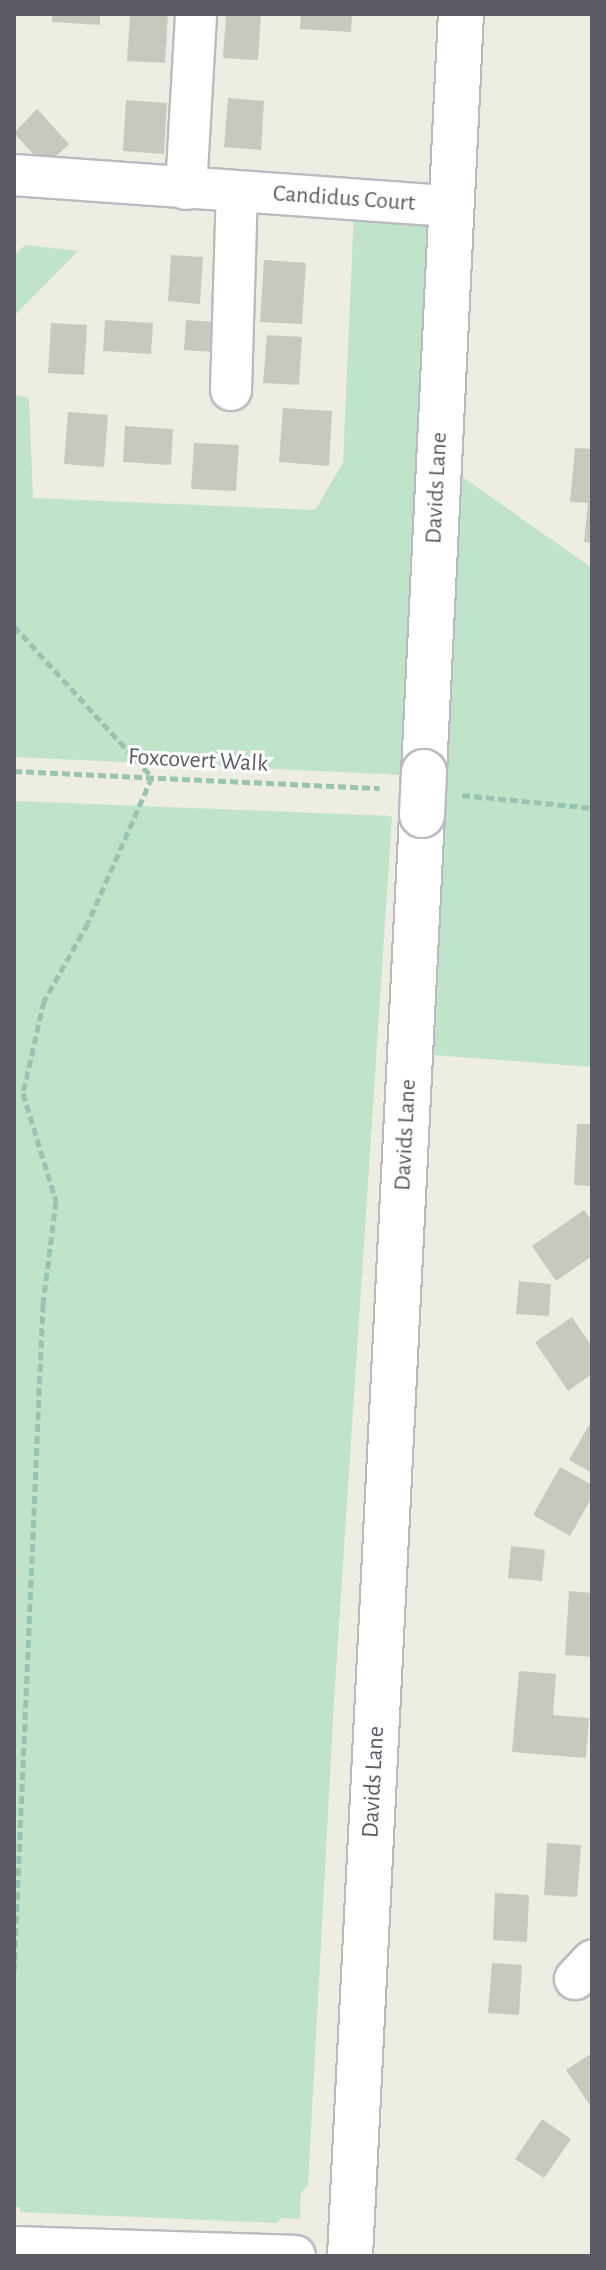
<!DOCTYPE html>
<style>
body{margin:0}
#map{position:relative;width:606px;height:2270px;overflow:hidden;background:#edede2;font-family:"Alegreya Sans",sans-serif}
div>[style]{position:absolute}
.green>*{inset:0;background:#bfe4c9}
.building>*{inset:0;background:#c8c8bf}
.path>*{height:5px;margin-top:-2.5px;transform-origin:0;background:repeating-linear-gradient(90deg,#99c4b1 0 8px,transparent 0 12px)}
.roads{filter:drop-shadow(2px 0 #babac1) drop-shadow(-2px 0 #babac1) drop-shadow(0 2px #babac1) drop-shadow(0 -2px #babac1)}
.street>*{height:40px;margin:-20px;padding:0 20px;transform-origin:20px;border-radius:20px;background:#fff}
.secondary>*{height:44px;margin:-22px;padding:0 22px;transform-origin:22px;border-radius:22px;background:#fff}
.bridges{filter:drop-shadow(2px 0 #bbbcc3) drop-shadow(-2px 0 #bbbcc3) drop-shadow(0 2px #bbbcc3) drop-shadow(0 -2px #bbbcc3)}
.secondary-bridge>*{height:44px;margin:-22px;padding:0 22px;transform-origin:22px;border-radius:22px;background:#fff}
span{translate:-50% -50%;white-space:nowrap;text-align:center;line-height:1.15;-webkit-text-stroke:6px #fff;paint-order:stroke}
.street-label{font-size:24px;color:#5b5c63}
.frame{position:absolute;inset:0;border:16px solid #5b5c63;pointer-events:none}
</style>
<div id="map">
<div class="green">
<i style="clip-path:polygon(354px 211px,431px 215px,403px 775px,14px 757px,14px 395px,29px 398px,33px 498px,315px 510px,343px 463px)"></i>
<i style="clip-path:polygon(25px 245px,78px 251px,14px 316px,14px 256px)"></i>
<i style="clip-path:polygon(461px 476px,592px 568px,592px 1067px,434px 1055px)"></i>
<i style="clip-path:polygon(14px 801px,392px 816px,334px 1701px,308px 2185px,301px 2193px,300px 2219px,281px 2218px,277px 2223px,20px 2212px,20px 2207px,14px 2206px)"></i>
</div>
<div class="building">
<i style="clip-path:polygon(52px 14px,100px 14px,100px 25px,52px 22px)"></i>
<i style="clip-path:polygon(130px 14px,168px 14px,165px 63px,127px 61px)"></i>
<i style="clip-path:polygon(226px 14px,261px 14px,258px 60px,223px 58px)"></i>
<i style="clip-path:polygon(301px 14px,352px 14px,351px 32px,300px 29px)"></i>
<i style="clip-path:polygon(228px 98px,264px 101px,261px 150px,224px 147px)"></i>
<i style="clip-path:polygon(126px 100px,167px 103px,164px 154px,123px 151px)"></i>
<i style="clip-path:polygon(37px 109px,69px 144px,45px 167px,14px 133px)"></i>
<i style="clip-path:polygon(171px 255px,203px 257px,200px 304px,168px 301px)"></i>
<i style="clip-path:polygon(264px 260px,306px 263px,302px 324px,260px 322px)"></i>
<i style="clip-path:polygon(105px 320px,153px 323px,151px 354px,103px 351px)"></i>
<i style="clip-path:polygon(186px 320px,215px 322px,212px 352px,184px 350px)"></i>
<i style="clip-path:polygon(51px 323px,87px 325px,84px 375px,48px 373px)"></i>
<i style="clip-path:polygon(267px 335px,302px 337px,299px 385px,263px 383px)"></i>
<i style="clip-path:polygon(283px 408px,332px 411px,329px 466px,279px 462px)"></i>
<i style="clip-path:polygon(68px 412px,108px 415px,104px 467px,64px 464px)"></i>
<i style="clip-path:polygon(125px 426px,173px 429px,171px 465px,123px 462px)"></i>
<i style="clip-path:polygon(194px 443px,239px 445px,236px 491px,191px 489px)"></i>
<i style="clip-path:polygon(575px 448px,592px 449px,592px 543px,584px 542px,588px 503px,570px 502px)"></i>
<i style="clip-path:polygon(577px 1124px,592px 1124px,592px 1186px,574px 1185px)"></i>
<i style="clip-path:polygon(584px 1210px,592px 1221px,592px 1256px,556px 1281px,532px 1246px)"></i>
<i style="clip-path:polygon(519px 1281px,551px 1284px,549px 1316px,516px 1314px)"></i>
<i style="clip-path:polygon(572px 1317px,592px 1347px,592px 1374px,568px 1391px,535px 1342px)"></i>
<i style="clip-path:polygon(592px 1420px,592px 1473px,569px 1460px)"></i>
<i style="clip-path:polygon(560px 1467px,592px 1485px,592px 1497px,570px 1536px,533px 1515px)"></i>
<i style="clip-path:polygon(511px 1546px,545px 1550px,542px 1581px,508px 1578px)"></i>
<i style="clip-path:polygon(569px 1591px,592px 1593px,592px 1657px,565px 1655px)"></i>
<i style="clip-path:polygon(519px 1671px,556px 1674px,553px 1715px,589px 1718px,586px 1758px,512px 1752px)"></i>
<i style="clip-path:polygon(547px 1843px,581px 1845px,577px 1897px,544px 1895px)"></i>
<i style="clip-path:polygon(495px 1893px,529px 1895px,527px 1942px,493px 1940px)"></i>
<i style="clip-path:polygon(492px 1963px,522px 1965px,519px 2015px,488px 2013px)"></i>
<i style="clip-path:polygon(592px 2053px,592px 2108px,566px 2070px)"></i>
<i style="clip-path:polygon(542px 2119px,571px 2139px,544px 2178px,515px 2159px)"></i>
</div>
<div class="path">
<i style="left:14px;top:626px;width:205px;rotate:47.6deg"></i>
<i style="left:152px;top:777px;width:159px;rotate:113.7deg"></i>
<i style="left:88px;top:923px;width:90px;rotate:119.4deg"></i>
<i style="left:44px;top:1001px;width:94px;rotate:102.9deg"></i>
<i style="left:23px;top:1093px;width:113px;rotate:73deg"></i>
<i style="left:56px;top:1201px;width:104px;rotate:97.2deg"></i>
<i style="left:43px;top:1304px;width:670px;rotate:92.48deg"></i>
<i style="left:14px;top:771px;width:366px;rotate:2.7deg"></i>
<i style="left:462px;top:795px;width:131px;rotate:5.7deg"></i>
</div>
<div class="roads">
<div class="street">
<i style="left:14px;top:175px;width:437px;rotate:4.1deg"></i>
<i style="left:186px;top:189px;width:175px;rotate:-86.7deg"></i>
<i style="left:231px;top:390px;width:198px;rotate:-88.3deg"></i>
<i style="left:575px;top:1979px;width:25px;rotate:-47deg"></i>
<i style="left:14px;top:2247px;width:281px;rotate:1.8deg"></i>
</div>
<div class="secondary">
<i style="left:424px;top:772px;width:759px;rotate:-87.21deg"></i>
<i style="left:350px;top:2256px;width:1443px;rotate:-87.14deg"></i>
</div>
</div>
<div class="bridges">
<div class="secondary-bridge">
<i style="left:422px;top:815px;width:43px;rotate:-87.3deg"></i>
</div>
</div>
<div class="street-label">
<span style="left:344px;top:199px;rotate:4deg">Candidus Court</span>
<span style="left:437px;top:488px;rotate:-87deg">Davids Lane</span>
<span style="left:198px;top:761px;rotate:3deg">Foxcovert Walk</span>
<span style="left:406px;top:1135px;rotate:-87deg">Davids Lane</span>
<span style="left:374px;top:1782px;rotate:-87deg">Davids Lane</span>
</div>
<div class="frame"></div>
</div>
